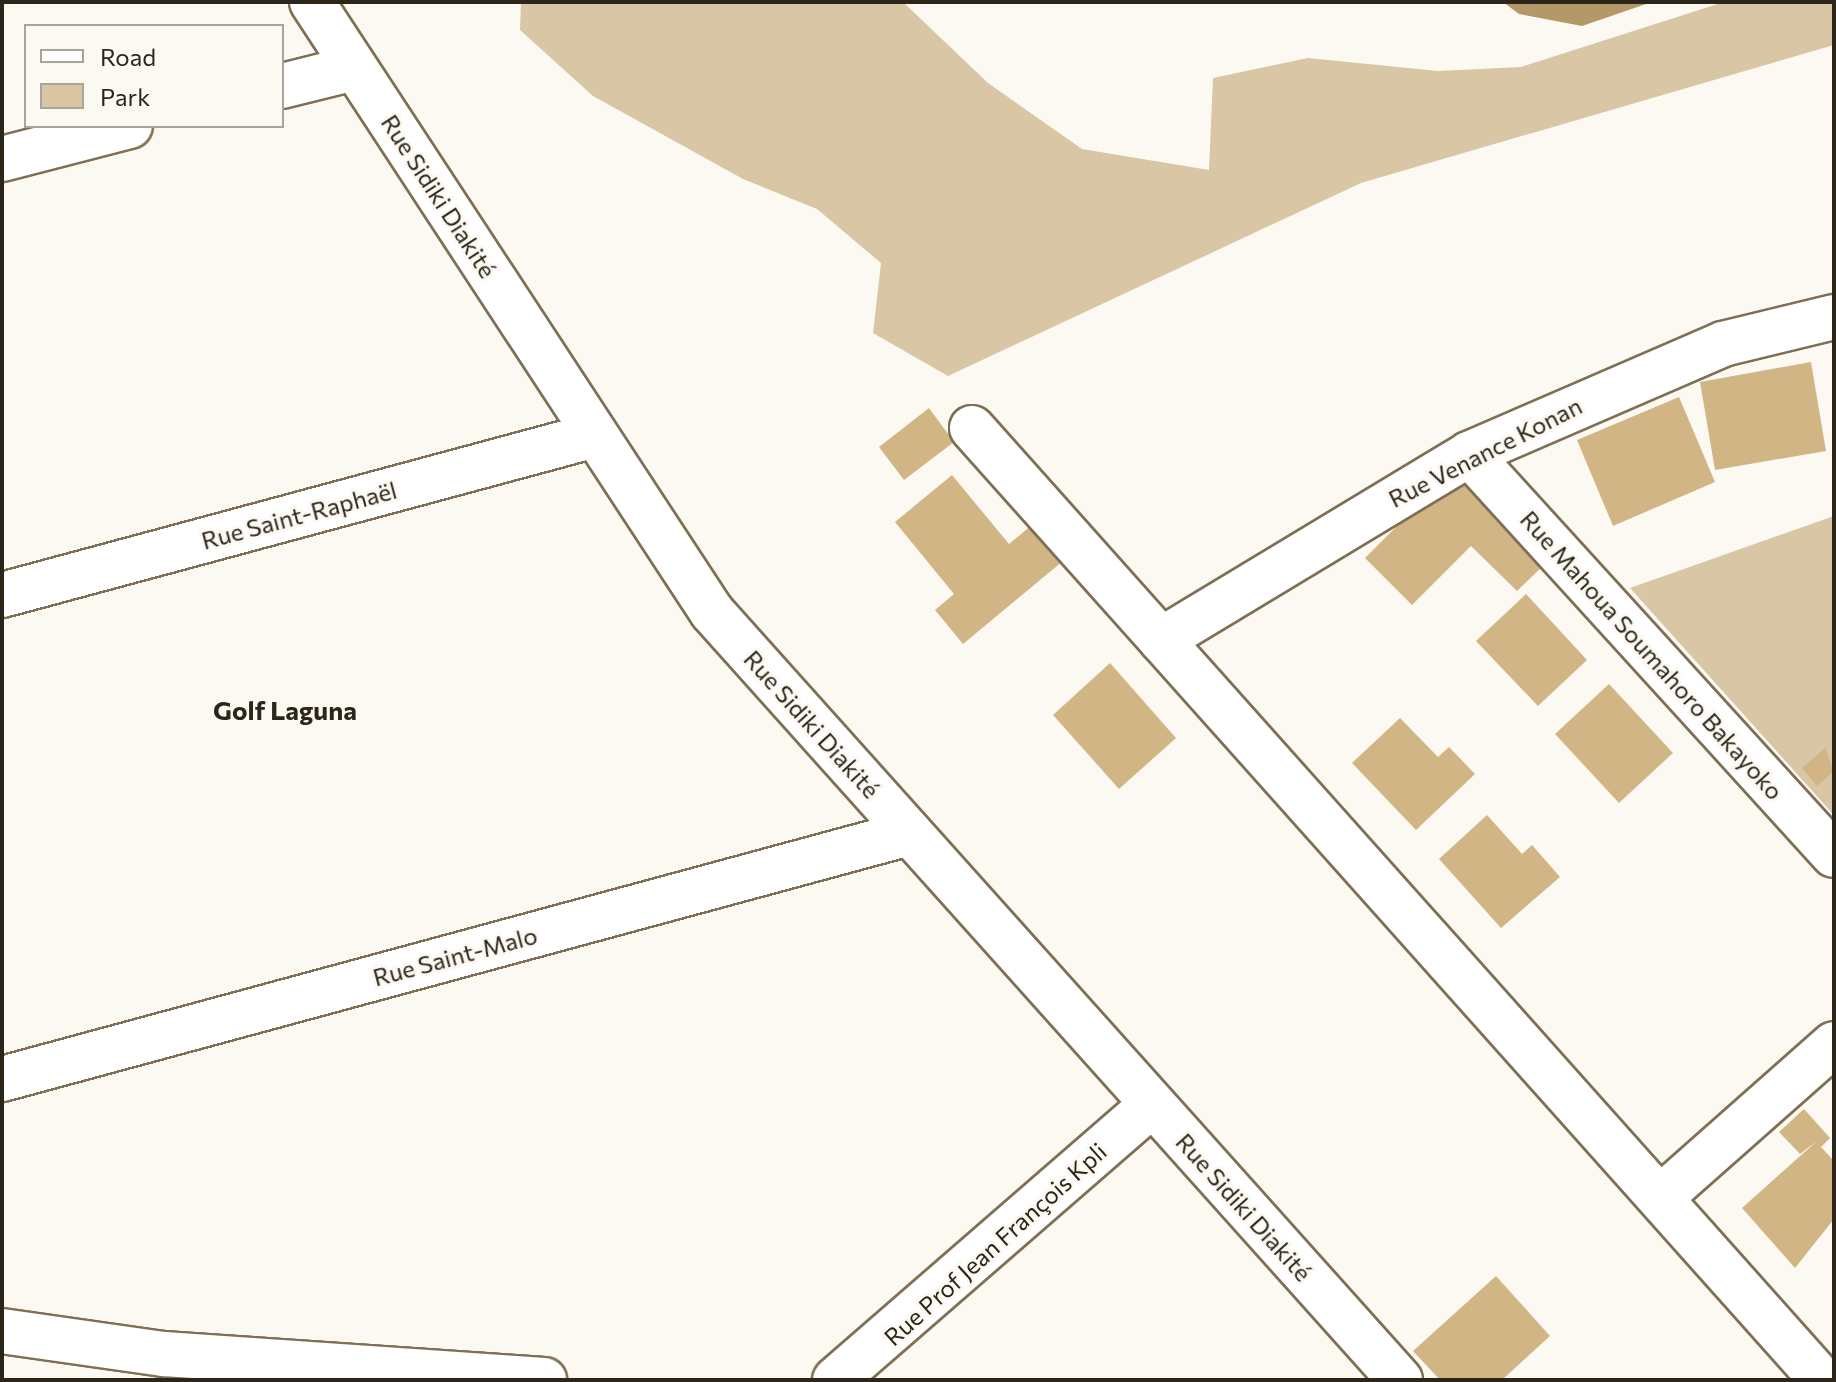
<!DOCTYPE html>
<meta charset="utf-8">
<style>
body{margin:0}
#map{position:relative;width:1836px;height:1382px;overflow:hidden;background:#fcf9f3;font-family:Commissioner,sans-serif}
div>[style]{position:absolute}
.green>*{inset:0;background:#d8c6a5}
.water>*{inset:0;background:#b39868}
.building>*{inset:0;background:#d1b584}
.roads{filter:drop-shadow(2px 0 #7f6f54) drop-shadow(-2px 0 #7f6f54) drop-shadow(0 2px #7f6f54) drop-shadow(0 -2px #7f6f54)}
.minor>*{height:44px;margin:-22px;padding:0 22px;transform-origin:22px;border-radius:22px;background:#fff}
span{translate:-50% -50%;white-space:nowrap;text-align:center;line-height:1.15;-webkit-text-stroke:6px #fcf9f3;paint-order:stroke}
.street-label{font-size:24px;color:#2b251a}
.neighbourhood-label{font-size:26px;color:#2b251a;font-weight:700}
.frame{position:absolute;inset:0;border:4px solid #2b251a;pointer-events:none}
.legend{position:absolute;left:24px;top:24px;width:260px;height:104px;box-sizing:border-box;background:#fcf9f3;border:2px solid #a8a49c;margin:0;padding:10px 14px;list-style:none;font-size:24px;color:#2b251a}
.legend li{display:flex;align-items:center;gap:16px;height:40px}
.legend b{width:40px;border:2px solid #a8a49c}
</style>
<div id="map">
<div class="green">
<i style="clip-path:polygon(521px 2px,903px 2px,988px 83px,1082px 149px,1209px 170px,1213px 78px,1308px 58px,1438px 71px,1521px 67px,1724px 2px,1834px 2px,1834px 45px,1361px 183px,948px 376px,873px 333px,881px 263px,817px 209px,743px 179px,593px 96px,520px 30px)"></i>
<i style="clip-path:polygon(1834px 516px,1834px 812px,1832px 813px,1630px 588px)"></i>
</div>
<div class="water">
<i style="clip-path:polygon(1503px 2px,1652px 2px,1582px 26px,1519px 14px)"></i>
</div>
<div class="building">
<i style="clip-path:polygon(1811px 362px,1826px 451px,1715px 470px,1700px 382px)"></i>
<i style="clip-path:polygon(1679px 397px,1715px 482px,1613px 526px,1577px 440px)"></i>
<i style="clip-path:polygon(929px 408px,954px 442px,904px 480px,879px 447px)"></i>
<i style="clip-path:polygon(1457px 466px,1550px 559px,1517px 591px,1471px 546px,1412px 605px,1365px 558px)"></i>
<i style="clip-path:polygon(952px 475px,1009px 544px,1033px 524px,1063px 561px,963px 644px,935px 610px,954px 594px,895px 522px)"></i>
<i style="clip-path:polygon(1526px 594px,1587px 660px,1538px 706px,1476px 641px)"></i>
<i style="clip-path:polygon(1110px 663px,1176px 738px,1119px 789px,1053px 715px)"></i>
<i style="clip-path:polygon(1609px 684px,1673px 753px,1619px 803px,1555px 734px)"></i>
<i style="clip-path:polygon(1400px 718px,1438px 757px,1449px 747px,1475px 774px,1416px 830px,1352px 763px)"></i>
<i style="clip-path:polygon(1825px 748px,1834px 771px,1817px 786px,1802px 768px)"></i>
<i style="clip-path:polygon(1487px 815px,1522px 854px,1532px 845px,1560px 877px,1501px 928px,1439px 859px)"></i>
<i style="clip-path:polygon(1804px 1109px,1830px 1138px,1821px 1147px,1834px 1161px,1834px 1219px,1795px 1268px,1742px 1208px,1817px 1141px,1800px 1154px,1779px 1132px)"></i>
<i style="clip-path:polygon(1496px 1276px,1550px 1336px,1502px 1380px,1440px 1380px,1413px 1351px)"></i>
</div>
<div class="roads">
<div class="minor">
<i style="left:312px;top:2px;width:729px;rotate:56.75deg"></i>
<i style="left:712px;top:612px;width:1031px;rotate:48.14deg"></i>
<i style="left:282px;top:86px;width:74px;rotate:-14deg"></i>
<i style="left:2px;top:159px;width:132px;rotate:-14.5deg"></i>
<i style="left:972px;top:428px;width:1276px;rotate:48.24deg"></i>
<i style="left:1469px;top:454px;width:542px;rotate:47.69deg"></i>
<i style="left:2px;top:595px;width:614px;rotate:-15.1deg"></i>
<i style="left:1161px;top:640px;width:360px;rotate:-31.1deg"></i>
<i style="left:1469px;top:454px;width:277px;rotate:-23.4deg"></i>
<i style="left:1723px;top:344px;width:114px;rotate:-13.7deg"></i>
<i style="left:2px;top:1079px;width:940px;rotate:-15.17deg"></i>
<i style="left:1660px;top:1198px;width:232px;rotate:-41.5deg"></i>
<i style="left:2px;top:1331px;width:164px;rotate:8.1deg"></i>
<i style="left:164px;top:1354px;width:381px;rotate:3.9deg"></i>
<i style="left:835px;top:1380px;width:420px;rotate:-41deg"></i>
</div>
</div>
<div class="street-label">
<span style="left:439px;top:196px;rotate:57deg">Rue Sidiki Diakité</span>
<span style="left:1485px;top:452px;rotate:-27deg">Rue Venance Konan</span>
<span style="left:299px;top:515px;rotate:-15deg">Rue Saint-Raphaël</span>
<span style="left:1652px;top:655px;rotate:48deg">Rue Mahoua Soumahoro Bakayoko</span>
<span style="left:812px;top:724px;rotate:48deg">Rue Sidiki Diakité</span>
<span style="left:455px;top:956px;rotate:-15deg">Rue Saint-Malo</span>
<span style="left:1244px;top:1207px;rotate:48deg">Rue Sidiki Diakité</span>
<span style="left:995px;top:1244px;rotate:-42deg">Rue Prof Jean François Kpli</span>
</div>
<div class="neighbourhood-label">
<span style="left:285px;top:710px">Golf Laguna</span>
</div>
<div class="frame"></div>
<ul class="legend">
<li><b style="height:10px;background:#fff"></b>Road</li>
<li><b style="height:22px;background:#d8c6a5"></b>Park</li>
</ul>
</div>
